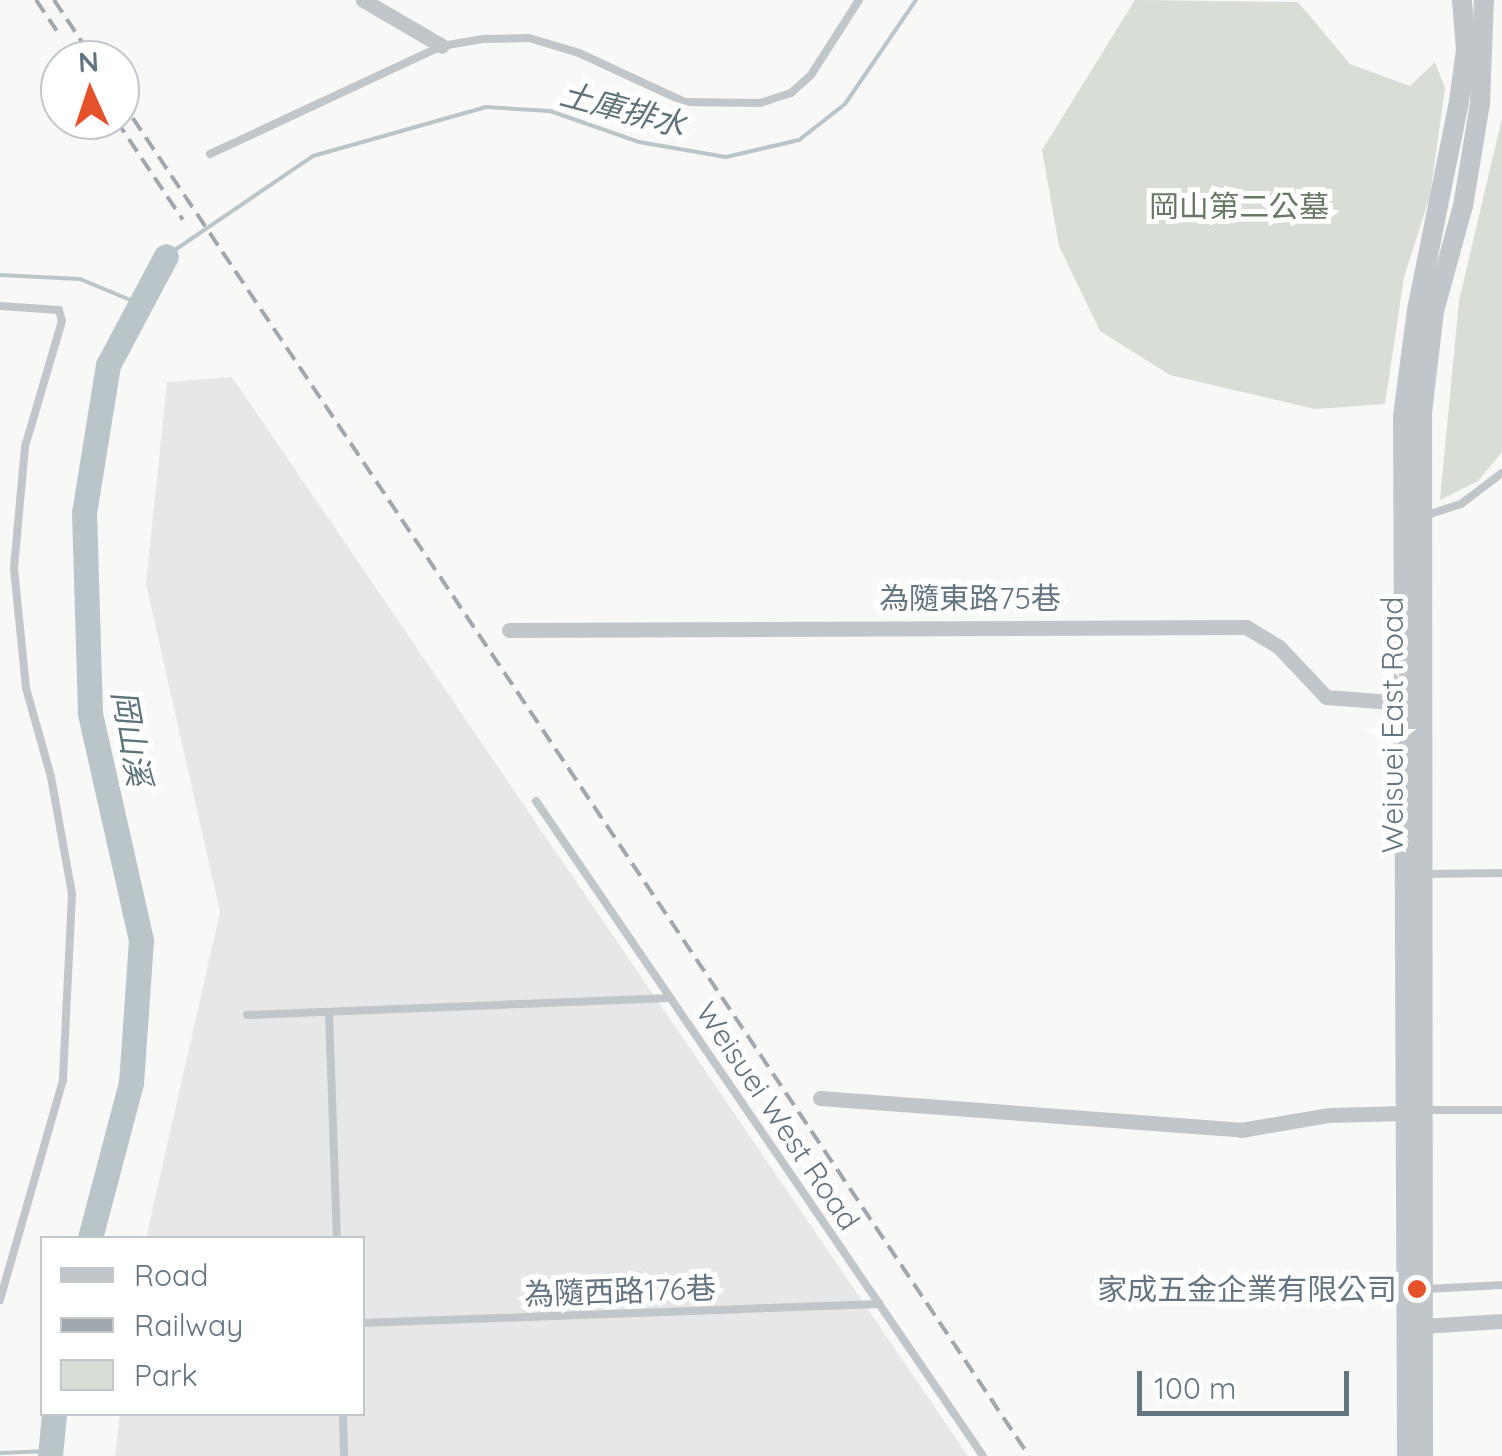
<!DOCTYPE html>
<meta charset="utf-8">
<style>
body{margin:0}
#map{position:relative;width:1502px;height:1456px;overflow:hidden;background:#f8f8f6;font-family:Quicksand,"Noto Sans TC",sans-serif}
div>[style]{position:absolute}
.built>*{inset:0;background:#e6e7e7}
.green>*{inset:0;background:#d8ddd5}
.stream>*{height:4px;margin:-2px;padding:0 2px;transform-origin:2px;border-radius:2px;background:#b9c5c9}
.river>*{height:25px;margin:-12.5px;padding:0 12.5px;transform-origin:12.5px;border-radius:12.5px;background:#b9c5c9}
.service>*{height:8px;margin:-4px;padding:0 4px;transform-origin:4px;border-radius:4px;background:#c1c6ca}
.minor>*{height:15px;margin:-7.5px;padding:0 7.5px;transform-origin:7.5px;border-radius:7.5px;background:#c1c6ca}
.tertiary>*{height:20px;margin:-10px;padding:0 10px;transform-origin:10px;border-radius:10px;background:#c1c6ca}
.rail>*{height:4px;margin-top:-2px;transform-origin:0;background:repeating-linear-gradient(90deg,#a0a8ae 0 15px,transparent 0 23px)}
.dots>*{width:28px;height:28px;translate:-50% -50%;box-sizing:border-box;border:5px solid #fff;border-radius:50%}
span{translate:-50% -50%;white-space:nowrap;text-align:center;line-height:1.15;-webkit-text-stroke:10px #fff;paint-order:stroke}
.park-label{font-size:30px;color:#677962}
.street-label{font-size:30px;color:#637581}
.poi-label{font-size:30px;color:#637581}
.right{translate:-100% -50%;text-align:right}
.water-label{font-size:32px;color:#5e747b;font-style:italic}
.legend{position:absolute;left:40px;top:1236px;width:325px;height:180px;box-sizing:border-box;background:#fff;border:2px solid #c1c8cd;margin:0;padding:12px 18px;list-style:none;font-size:30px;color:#637581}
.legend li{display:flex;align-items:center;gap:20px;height:50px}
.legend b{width:50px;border:2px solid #c1c8cd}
.north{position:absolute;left:40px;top:40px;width:100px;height:100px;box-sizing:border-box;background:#fff;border:2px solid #c1c8cd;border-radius:50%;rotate:357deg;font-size:28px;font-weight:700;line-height:40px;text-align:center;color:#637581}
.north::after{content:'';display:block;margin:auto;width:35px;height:45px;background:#e4512a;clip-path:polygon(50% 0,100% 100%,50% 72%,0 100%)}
.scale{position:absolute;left:1137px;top:1371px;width:212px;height:45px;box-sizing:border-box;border:5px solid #637581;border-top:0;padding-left:12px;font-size:30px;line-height:35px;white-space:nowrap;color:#637581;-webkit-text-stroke:8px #fff;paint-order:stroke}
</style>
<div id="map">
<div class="built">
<i style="clip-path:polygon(232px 377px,968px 1456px,115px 1456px,120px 1414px,362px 1414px,362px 1238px,146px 1238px,220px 912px,146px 584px,167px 382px)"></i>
</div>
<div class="green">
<i style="clip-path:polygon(1135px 0,1298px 2px,1350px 64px,1410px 86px,1435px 62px,1445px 88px,1430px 196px,1404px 277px,1385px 404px,1315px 409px,1170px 375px,1100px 331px,1059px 246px,1042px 150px)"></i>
<i style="clip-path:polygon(1502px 118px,1502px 452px,1478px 481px,1440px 500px,1459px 301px)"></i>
</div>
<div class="stream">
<i style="left:166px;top:256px;width:178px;rotate:-34.2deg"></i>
<i style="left:313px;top:156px;width:180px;rotate:-15.8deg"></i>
<i style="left:486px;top:107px;width:64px;rotate:3.6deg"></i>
<i style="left:550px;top:111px;width:94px;rotate:19.2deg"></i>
<i style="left:639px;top:142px;width:88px;rotate:9.8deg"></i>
<i style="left:726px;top:157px;width:75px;rotate:-13.1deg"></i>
<i style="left:799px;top:140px;width:58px;rotate:-38deg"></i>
<i style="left:845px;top:104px;width:126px;rotate:-55.7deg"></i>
<i style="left:0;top:275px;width:80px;rotate:2.9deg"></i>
<i style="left:80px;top:279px;width:65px;rotate:22.6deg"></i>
<i style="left:0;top:1453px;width:50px;rotate:-2.3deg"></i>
</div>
<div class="river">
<i style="left:90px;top:1238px;width:160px;rotate:-75.2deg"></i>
<i style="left:131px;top:1083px;width:143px;rotate:-86deg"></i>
<i style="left:141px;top:940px;width:233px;rotate:-102.7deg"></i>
<i style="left:90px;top:713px;width:200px;rotate:-91.7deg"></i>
<i style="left:84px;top:513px;width:150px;rotate:-80.8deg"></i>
<i style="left:108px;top:365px;width:123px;rotate:-62deg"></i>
<i style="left:50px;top:1456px;width:42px;rotate:-84.6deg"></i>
</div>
<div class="service">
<i style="left:210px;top:154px;width:256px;rotate:-25deg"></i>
<i style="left:442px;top:46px;width:42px;rotate:-9.7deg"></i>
<i style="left:483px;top:39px;width:46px;rotate:-1.2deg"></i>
<i style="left:529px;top:38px;width:52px;rotate:16.7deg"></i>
<i style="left:579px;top:53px;width:117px;rotate:24.8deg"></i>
<i style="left:685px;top:102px;width:75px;rotate:0.8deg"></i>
<i style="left:760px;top:103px;width:33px;rotate:-18deg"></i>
<i style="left:791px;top:93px;width:27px;rotate:-42deg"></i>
<i style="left:811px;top:75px;width:89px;rotate:-57.4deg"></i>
<i style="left:0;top:306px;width:59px;rotate:3.9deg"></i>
<i style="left:59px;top:310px;width:11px;rotate:75deg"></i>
<i style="left:62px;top:321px;width:131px;rotate:106.4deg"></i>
<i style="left:25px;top:447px;width:122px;rotate:95.2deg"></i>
<i style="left:14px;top:569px;width:120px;rotate:84.2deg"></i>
<i style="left:26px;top:688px;width:92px;rotate:74.3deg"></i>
<i style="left:51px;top:777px;width:119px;rotate:79.8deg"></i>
<i style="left:72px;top:894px;width:186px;rotate:92.8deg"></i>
<i style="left:63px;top:1080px;width:229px;rotate:106deg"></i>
<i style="left:1427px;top:515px;width:36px;rotate:-18deg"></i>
<i style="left:1461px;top:504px;width:51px;rotate:-37.1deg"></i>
<i style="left:536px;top:801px;width:793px;rotate:55.69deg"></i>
<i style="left:1427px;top:874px;width:75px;rotate:-0.8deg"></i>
<i style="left:329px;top:1012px;width:226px;rotate:88deg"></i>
<i style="left:247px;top:1015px;width:424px;rotate:-2.3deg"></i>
<i style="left:1427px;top:1110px;width:75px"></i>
<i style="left:1427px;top:1289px;width:75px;rotate:-3.1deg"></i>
<i style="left:362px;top:1323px;width:518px;rotate:-2.1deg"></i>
<i style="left:343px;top:1414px;width:42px;rotate:88.6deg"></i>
</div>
<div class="minor">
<i style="left:363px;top:0;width:91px;rotate:30.2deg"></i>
<i style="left:509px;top:630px;width:737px;rotate:-0.23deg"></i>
<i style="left:1246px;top:627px;width:37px;rotate:31deg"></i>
<i style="left:1278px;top:646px;width:70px;rotate:46.7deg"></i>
<i style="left:1326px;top:697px;width:78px;rotate:4.4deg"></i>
<i style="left:820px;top:1098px;width:422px;rotate:4.3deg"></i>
<i style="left:1241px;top:1130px;width:88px;rotate:-9.8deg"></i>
<i style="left:1328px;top:1115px;width:77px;rotate:-1.5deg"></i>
<i style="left:1422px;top:1326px;width:80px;rotate:-3.6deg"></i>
</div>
<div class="tertiary">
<i style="left:1407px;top:1456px;width:1040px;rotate:-90.22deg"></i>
<i style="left:1403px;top:416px;width:107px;rotate:-82.5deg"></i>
<i style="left:1417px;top:310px;width:213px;rotate:-78.6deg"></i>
<i style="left:1459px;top:101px;width:51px;rotate:-82.2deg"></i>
<i style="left:1466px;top:50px;width:50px;rotate:-94.6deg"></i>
<i style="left:1423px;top:1456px;width:1043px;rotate:-90.05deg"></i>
<i style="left:1422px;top:413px;width:103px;rotate:-83.3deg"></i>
<i style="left:1434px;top:311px;width:109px;rotate:-74.6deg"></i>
<i style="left:1463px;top:206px;width:104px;rotate:-80.6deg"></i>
<i style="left:1480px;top:103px;width:103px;rotate:-87.8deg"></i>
</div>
<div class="rail">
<i style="left:36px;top:0;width:37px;rotate:56deg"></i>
<i style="left:54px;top:0;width:72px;rotate:56.3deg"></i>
<i style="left:120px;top:99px;width:1633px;rotate:56.18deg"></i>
<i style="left:116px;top:120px;width:120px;rotate:56.2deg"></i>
</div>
<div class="dots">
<i style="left:1417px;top:1289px;background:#e4512a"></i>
</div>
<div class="park-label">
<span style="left:1239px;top:206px">岡山第二公墓</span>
</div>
<div class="street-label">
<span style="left:970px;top:598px">為隨東路75巷</span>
<span style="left:1392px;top:725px;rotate:-90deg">Weisuei East Road</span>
<span style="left:778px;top:1116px;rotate:56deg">Weisuei West Road</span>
<span style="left:620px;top:1291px;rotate:-2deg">為隨西路176巷</span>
</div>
<div class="poi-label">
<span class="right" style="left:1397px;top:1289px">家成五金企業有限公司</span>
</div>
<div class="water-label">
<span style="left:623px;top:109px;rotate:15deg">土庫排水</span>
<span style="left:132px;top:738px;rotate:80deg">岡山溪</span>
</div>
<ul class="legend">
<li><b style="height:12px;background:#c1c6ca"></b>Road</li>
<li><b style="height:12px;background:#a0a8ae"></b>Railway</li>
<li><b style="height:28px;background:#d8ddd5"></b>Park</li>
</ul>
<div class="north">N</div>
<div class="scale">100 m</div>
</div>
